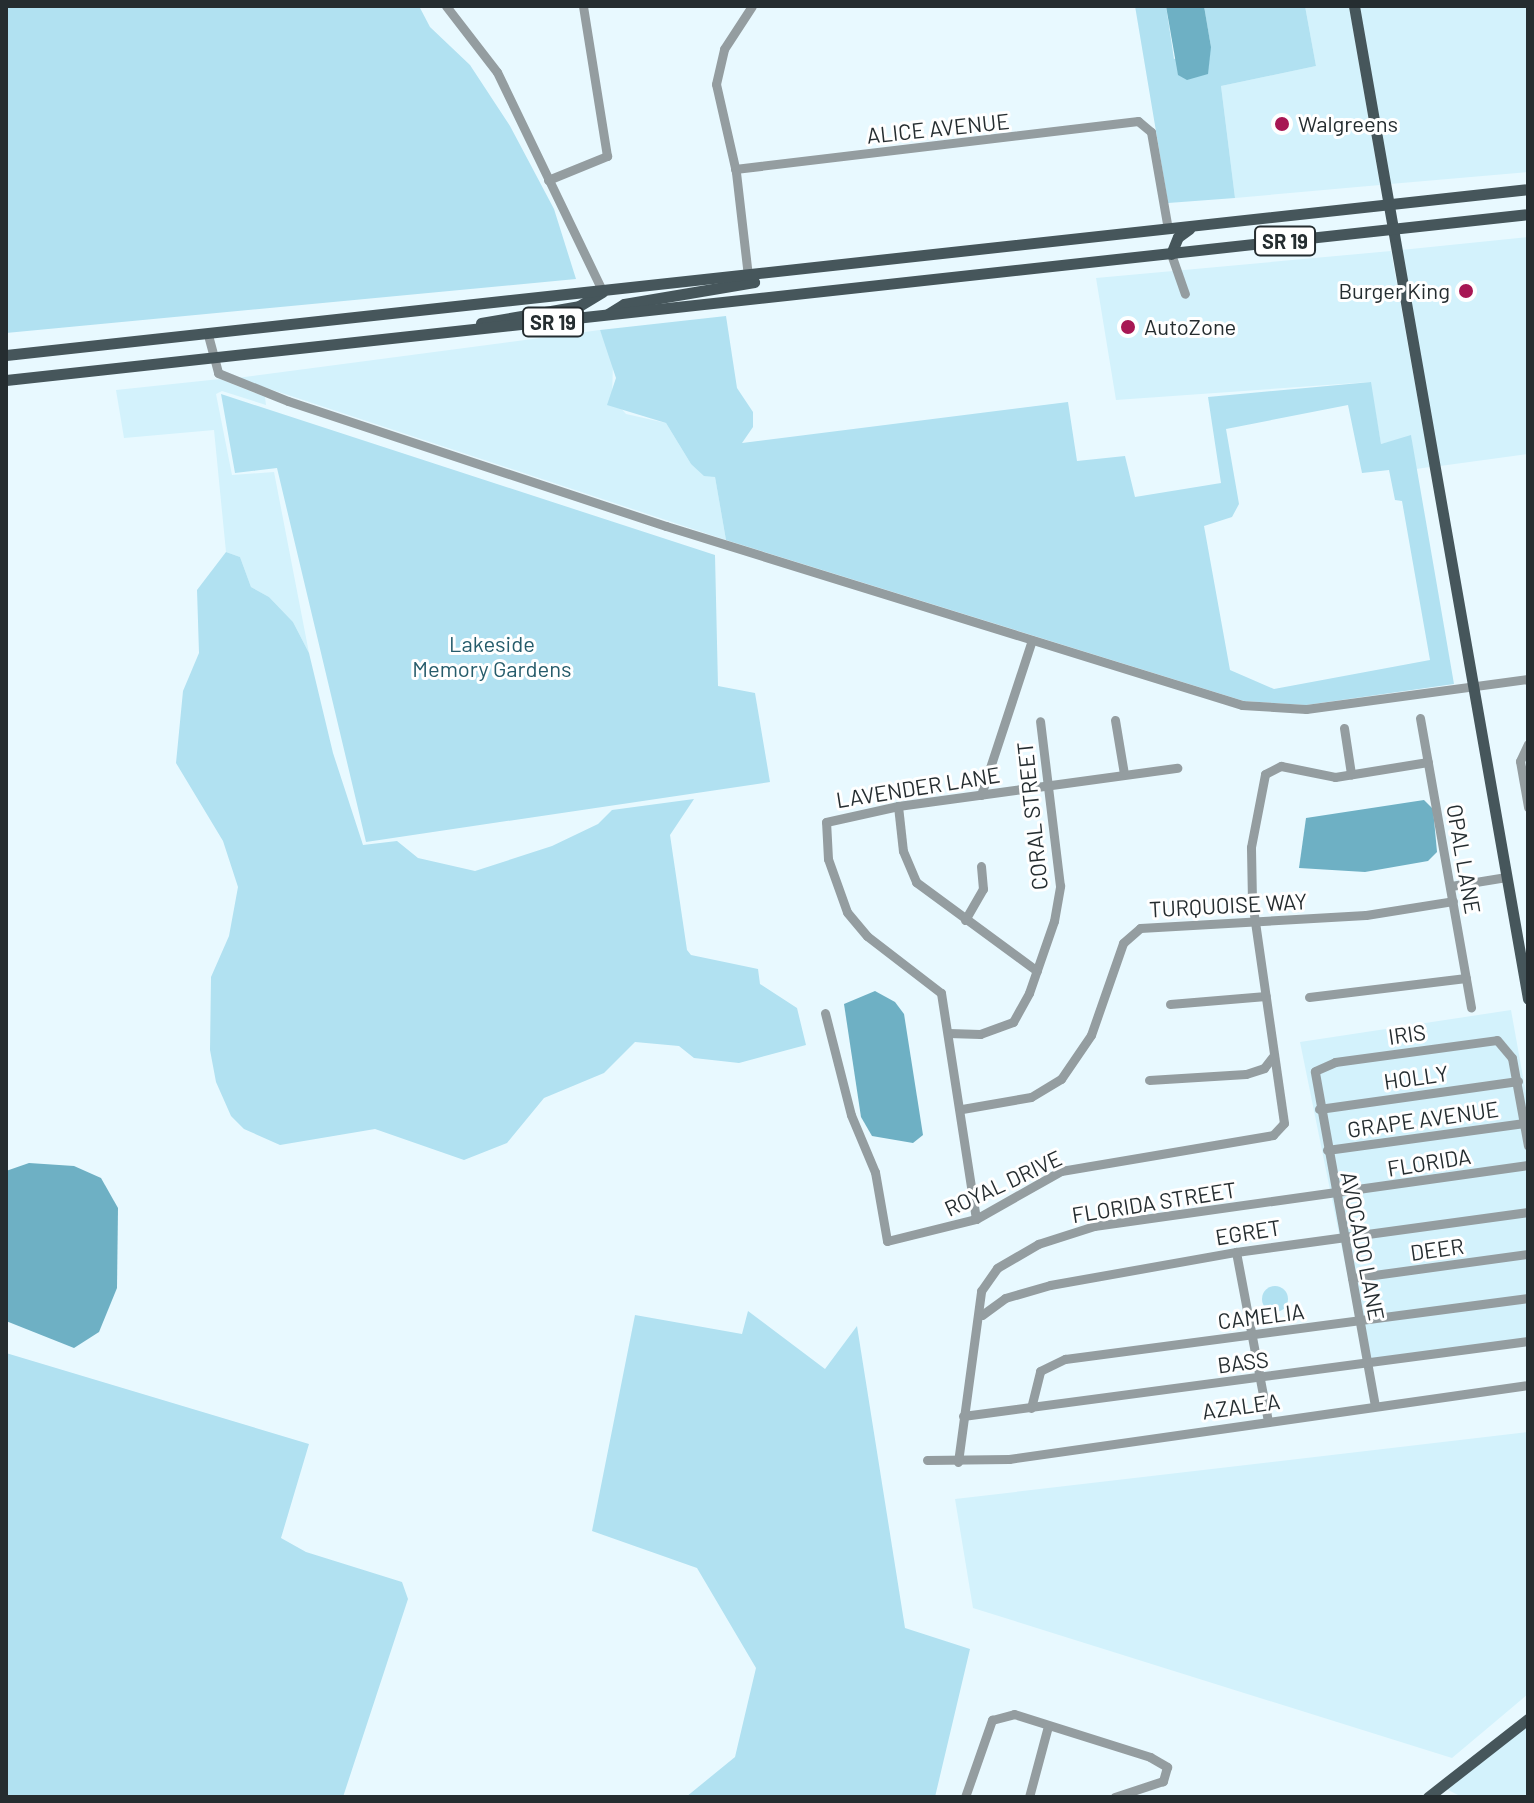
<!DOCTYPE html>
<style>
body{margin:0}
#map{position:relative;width:1534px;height:1803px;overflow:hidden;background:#e8f9ff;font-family:Barlow,sans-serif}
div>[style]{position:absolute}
.built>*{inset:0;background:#d3f2fc}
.green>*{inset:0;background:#b1e1f1}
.round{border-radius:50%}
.water>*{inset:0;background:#6eb0c4}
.minor>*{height:9px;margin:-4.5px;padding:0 4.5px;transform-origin:4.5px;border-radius:4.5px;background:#949da0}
.major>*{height:11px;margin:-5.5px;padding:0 5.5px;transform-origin:5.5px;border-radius:5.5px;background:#46565b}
.dots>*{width:22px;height:22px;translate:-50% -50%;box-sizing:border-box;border:4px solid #fff;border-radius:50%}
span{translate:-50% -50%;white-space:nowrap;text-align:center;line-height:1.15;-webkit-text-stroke:6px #fff;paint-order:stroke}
.shield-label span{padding:2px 6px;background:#fff;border:2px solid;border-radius:6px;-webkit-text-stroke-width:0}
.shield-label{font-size:20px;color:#252d30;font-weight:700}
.poi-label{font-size:22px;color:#252d30}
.left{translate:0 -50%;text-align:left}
.right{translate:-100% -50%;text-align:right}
.street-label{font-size:22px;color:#252d30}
.park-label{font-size:22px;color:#265c6b}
.frame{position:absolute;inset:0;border:8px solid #252d30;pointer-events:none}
</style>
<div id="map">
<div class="built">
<i style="clip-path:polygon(1305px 6px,1349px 6px,1380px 185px,1235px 198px,1221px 86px,1316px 66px)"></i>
<i style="clip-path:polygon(1359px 6px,1528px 6px,1528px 172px,1390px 184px)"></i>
<i style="clip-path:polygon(1528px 237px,1528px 454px,1440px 466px,1401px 250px)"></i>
<i style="clip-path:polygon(1391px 251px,1430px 467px,1416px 469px,1411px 436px,1381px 444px,1370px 382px,1116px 400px,1096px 278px)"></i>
<i style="clip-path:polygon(600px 330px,613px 363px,612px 398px,626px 414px,666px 423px,691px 464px,715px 477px,726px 540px,237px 378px)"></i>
<i style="clip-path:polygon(220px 379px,265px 397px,266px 405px,222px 391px,216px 394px,232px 475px,274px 472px,309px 653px,293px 622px,269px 597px,251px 587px,240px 557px,226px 552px,214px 430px,124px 438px,116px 390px)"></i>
<i style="clip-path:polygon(1511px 1010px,1528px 1105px,1528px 1340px,1365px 1362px,1300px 1042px)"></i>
<i style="clip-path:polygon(1528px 1432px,1528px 1694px,1452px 1758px,973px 1608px,955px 1499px)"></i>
<i style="clip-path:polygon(1528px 1725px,1528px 1797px,1462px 1797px,1446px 1789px)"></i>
</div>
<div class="green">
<i style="clip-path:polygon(6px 6px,419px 6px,430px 27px,470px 65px,510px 126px,554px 209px,576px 279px,6px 333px)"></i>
<i style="clip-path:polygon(1135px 6px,1166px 6px,1174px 59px,1211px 47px,1204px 6px,1305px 6px,1316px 66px,1221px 86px,1235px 198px,1168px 203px)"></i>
<i style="clip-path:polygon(evenodd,726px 316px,737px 388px,753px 412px,753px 427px,742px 443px,1068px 402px,1077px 461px,1125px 456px,1135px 497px,1221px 483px,1208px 397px,1371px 382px,1381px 444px,1411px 435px,1454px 684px,1306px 705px,1244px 701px,726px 540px,715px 477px,704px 476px,691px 464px,666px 423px,607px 405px,616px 378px,600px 330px,726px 316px,1348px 405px,1362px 473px,1389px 470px,1395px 500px,1402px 501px,1430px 660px,1274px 689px,1230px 670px,1204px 526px,1232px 517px,1239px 504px,1226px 429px,1348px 405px)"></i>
<i style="clip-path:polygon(221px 394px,715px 555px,718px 686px,755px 693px,770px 782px,366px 842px,277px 468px,235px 473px)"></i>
<i style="clip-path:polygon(226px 552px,240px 557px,251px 587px,269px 597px,293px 622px,309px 653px,333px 753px,363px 845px,397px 841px,418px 858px,475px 871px,552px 846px,598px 824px,612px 810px,694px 799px,670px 835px,687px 950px,691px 955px,758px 969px,760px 984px,797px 1008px,806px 1045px,739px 1063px,694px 1058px,679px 1046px,635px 1042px,604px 1073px,544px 1098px,507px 1143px,464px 1160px,375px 1129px,280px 1145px,244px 1129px,231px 1116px,216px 1082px,210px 1050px,211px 977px,229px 936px,238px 887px,223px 841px,176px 763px,183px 691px,199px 653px,197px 590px)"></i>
<i class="round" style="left:1262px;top:1286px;width:26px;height:26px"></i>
<i style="clip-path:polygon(748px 1311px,825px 1369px,857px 1326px,905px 1628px,970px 1649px,935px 1797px,686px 1797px,735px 1757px,756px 1668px,697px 1568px,592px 1531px,635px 1315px,742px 1334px)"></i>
<i style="clip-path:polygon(6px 1353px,309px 1444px,281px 1538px,306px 1552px,402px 1582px,408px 1599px,343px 1797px,6px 1797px)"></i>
</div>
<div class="water">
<i style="clip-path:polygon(1166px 6px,1204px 6px,1211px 47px,1208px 74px,1187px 80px,1178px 75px)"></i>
<i style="clip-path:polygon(1424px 800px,1433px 809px,1437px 852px,1428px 861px,1365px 872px,1299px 868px,1306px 818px)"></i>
<i style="clip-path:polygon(875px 991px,895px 1002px,904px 1014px,923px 1135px,913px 1143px,872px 1136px,861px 1117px,844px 1004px)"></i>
<i style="clip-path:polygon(29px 1163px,74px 1166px,101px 1178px,118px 1208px,117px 1288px,99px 1332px,74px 1348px,6px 1321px,6px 1171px)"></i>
</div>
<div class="minor">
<i style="left:446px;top:6px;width:83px;rotate:52.3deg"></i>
<i style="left:497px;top:72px;width:244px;rotate:64.3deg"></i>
<i style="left:735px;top:169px;width:406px;rotate:-6.8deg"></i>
<i style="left:1138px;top:121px;width:17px;rotate:40deg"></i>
<i style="left:1151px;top:132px;width:98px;rotate:80.1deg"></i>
<i style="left:548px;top:180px;width:64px;rotate:-22.1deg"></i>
<i style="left:607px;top:156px;width:152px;rotate:-99.1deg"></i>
<i style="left:1171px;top:254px;width:42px;rotate:70.7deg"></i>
<i style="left:748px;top:276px;width:105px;rotate:-96.6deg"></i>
<i style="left:736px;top:172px;width:90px;rotate:-102.8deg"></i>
<i style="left:716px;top:84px;width:36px;rotate:-77deg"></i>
<i style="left:724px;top:49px;width:51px;rotate:-56.9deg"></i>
<i style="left:208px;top:335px;width:39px;rotate:75deg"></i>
<i style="left:218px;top:373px;width:75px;rotate:21.8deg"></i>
<i style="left:288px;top:401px;width:398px;rotate:18.3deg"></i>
<i style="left:666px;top:526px;width:603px;rotate:17.26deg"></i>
<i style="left:1242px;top:705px;width:64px;rotate:3.6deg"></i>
<i style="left:1306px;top:709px;width:224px;rotate:-7.7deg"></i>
<i style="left:1420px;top:718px;width:294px;rotate:80deg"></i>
<i style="left:1115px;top:720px;width:55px;rotate:80.5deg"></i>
<i style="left:1344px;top:728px;width:47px;rotate:81.3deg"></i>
<i style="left:1528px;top:744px;width:19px;rotate:115deg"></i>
<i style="left:1520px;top:761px;width:47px;rotate:80.1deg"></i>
<i style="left:981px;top:795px;width:163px;rotate:-71.8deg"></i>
<i style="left:898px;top:806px;width:45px;rotate:83.7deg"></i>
<i style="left:903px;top:851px;width:34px;rotate:67deg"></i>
<i style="left:916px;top:882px;width:150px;rotate:36.3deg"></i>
<i style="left:1451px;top:886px;width:56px;rotate:-9.3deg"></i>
<i style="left:965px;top:920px;width:36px;rotate:-60deg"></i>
<i style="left:983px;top:889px;width:23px;rotate:-95deg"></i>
<i style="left:1309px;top:997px;width:158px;rotate:-6.9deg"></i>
<i style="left:1170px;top:1004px;width:96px;rotate:-4.8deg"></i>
<i style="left:825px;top:1013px;width:105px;rotate:75.7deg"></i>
<i style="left:851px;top:1115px;width:62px;rotate:67.2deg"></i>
<i style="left:875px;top:1172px;width:70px;rotate:80.1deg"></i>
<i style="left:887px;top:1241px;width:92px;rotate:-13.9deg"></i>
<i style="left:976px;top:1219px;width:98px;rotate:-29.5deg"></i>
<i style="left:1061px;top:1171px;width:215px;rotate:-9.6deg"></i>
<i style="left:1273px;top:1135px;width:16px;rotate:-47deg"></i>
<i style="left:1284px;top:1123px;width:224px;rotate:-98.2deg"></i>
<i style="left:1252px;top:901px;width:54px;rotate:-91.1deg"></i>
<i style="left:1251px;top:847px;width:74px;rotate:-79.1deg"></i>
<i style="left:1265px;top:774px;width:18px;rotate:-27deg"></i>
<i style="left:1281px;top:766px;width:55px;rotate:11.5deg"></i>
<i style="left:1335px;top:777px;width:94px;rotate:-9.2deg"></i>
<i style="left:948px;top:1033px;width:32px;rotate:2deg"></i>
<i style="left:980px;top:1034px;width:35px;rotate:-20deg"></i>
<i style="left:1013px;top:1022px;width:33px;rotate:-61deg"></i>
<i style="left:1029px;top:993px;width:76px;rotate:-70.9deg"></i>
<i style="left:1054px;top:921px;width:36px;rotate:-80deg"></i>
<i style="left:1060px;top:886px;width:166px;rotate:-96.9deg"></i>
<i style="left:1149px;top:1080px;width:97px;rotate:-3.5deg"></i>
<i style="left:1246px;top:1074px;width:19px;rotate:-18deg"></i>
<i style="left:1264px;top:1068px;width:16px;rotate:-52deg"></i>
<i style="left:962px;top:1109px;width:70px;rotate:-9.9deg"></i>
<i style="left:1031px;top:1097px;width:35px;rotate:-31deg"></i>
<i style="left:1061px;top:1079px;width:53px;rotate:-55.7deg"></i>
<i style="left:1091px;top:1035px;width:97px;rotate:-70.8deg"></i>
<i style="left:1123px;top:943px;width:23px;rotate:-41deg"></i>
<i style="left:1140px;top:928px;width:226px;rotate:-3.3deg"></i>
<i style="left:1366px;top:915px;width:88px;rotate:-9.1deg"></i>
<i style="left:1319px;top:1109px;width:201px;rotate:-8deg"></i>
<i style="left:1327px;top:1150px;width:199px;rotate:-7.8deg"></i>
<i style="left:976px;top:1219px;width:229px;rotate:-98.8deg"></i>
<i style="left:941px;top:993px;width:93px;rotate:-142.4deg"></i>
<i style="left:867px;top:936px;width:31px;rotate:-130deg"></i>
<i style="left:847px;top:912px;width:56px;rotate:-109.7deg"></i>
<i style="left:828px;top:859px;width:37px;rotate:-93deg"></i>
<i style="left:826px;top:822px;width:74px;rotate:-12.5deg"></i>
<i style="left:898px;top:806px;width:282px;rotate:-7.8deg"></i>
<i style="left:1236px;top:1252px;width:172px;rotate:79.3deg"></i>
<i style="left:1352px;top:1278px;width:178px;rotate:-7.8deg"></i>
<i style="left:982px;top:1315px;width:29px;rotate:-36deg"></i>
<i style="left:1005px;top:1298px;width:47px;rotate:-16.1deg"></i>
<i style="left:1050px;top:1285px;width:189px;rotate:-10.1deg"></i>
<i style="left:1236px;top:1252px;width:295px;rotate:-7.8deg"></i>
<i style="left:1375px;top:1406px;width:340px;rotate:-100.2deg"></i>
<i style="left:1315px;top:1071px;width:22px;rotate:-24deg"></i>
<i style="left:1335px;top:1062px;width:163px;rotate:-7.7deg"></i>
<i style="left:1497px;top:1040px;width:23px;rotate:50deg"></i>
<i style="left:1512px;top:1058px;width:89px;rotate:79.7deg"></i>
<i style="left:1031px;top:1408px;width:38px;rotate:-76deg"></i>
<i style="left:1040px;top:1371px;width:28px;rotate:-26deg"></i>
<i style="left:1065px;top:1359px;width:467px;rotate:-7.5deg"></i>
<i style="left:963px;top:1416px;width:570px;rotate:-7.56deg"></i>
<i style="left:927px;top:1460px;width:82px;rotate:-0.7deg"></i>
<i style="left:1009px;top:1459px;width:524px;rotate:-8.11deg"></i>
<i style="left:958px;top:1462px;width:173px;rotate:-82.3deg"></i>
<i style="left:981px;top:1291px;width:28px;rotate:-55deg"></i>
<i style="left:997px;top:1268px;width:48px;rotate:-30.3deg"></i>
<i style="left:1038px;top:1244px;width:59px;rotate:-17.8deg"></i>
<i style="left:1094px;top:1226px;width:438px;rotate:-8deg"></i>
<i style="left:965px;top:1797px;width:82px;rotate:-70.7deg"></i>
<i style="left:992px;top:1720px;width:23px;rotate:-15deg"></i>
<i style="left:1014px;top:1714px;width:143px;rotate:17.5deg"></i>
<i style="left:1150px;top:1757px;width:20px;rotate:30deg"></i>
<i style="left:1167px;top:1767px;width:15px;rotate:106deg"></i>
<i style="left:1163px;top:1781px;width:51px;rotate:161.6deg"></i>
<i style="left:1029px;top:1797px;width:73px;rotate:-75deg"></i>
</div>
<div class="major">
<i style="left:1354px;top:6px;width:1008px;rotate:80.06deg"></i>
<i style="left:1171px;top:254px;width:18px;rotate:-68deg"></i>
<i style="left:1178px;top:237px;width:14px;rotate:-36deg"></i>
<i style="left:608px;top:314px;width:19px;rotate:-32deg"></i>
<i style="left:624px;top:304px;width:132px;rotate:-9.6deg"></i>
<i style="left:481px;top:323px;width:99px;rotate:-9.8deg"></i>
<i style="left:579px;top:306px;width:27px;rotate:-31deg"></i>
<i style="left:6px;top:355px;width:1531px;rotate:-6.22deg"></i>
<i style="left:6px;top:380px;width:1531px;rotate:-6.22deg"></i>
<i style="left:1428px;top:1797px;width:127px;rotate:-38deg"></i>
</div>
<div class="dots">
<i style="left:1282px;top:124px;background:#a71754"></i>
<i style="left:1466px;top:291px;background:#a71754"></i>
<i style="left:1128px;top:327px;background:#a71754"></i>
</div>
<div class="shield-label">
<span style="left:1285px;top:241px">SR 19</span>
<span style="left:553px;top:322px">SR 19</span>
</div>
<div class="poi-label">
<span class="left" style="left:1298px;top:124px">Walgreens</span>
<span class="right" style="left:1450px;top:291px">Burger King</span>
<span class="left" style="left:1144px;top:327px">AutoZone</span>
</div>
<div class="street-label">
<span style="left:938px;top:128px;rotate:-6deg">ALICE AVENUE</span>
<span style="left:918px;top:787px;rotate:-9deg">LAVENDER LANE</span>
<span style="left:1032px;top:816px;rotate:-96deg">CORAL STREET</span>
<span style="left:1464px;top:859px;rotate:80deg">OPAL LANE</span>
<span style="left:1228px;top:905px;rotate:-3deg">TURQUOISE WAY</span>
<span style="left:1407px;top:1034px;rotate:-8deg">IRIS</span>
<span style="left:1416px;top:1077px;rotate:-8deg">HOLLY</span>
<span style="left:1423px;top:1119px;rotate:-8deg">GRAPE AVENUE</span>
<span style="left:1429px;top:1162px;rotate:-9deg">FLORIDA</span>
<span style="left:1003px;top:1183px;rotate:-25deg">ROYAL DRIVE</span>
<span style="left:1154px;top:1202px;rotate:-9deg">FLORIDA STREET</span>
<span style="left:1248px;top:1232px;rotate:-9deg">EGRET</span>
<span style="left:1363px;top:1246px;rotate:79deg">AVOCADO LANE</span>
<span style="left:1437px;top:1249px;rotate:-8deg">DEER</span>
<span style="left:1261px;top:1316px;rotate:-7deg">CAMELIA</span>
<span style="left:1243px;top:1362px;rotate:-7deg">BASS</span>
<span style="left:1241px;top:1406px;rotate:-8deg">AZALEA</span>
</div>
<div class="park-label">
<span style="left:492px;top:656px">Lakeside<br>Memory Gardens</span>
</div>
<div class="frame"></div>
</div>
